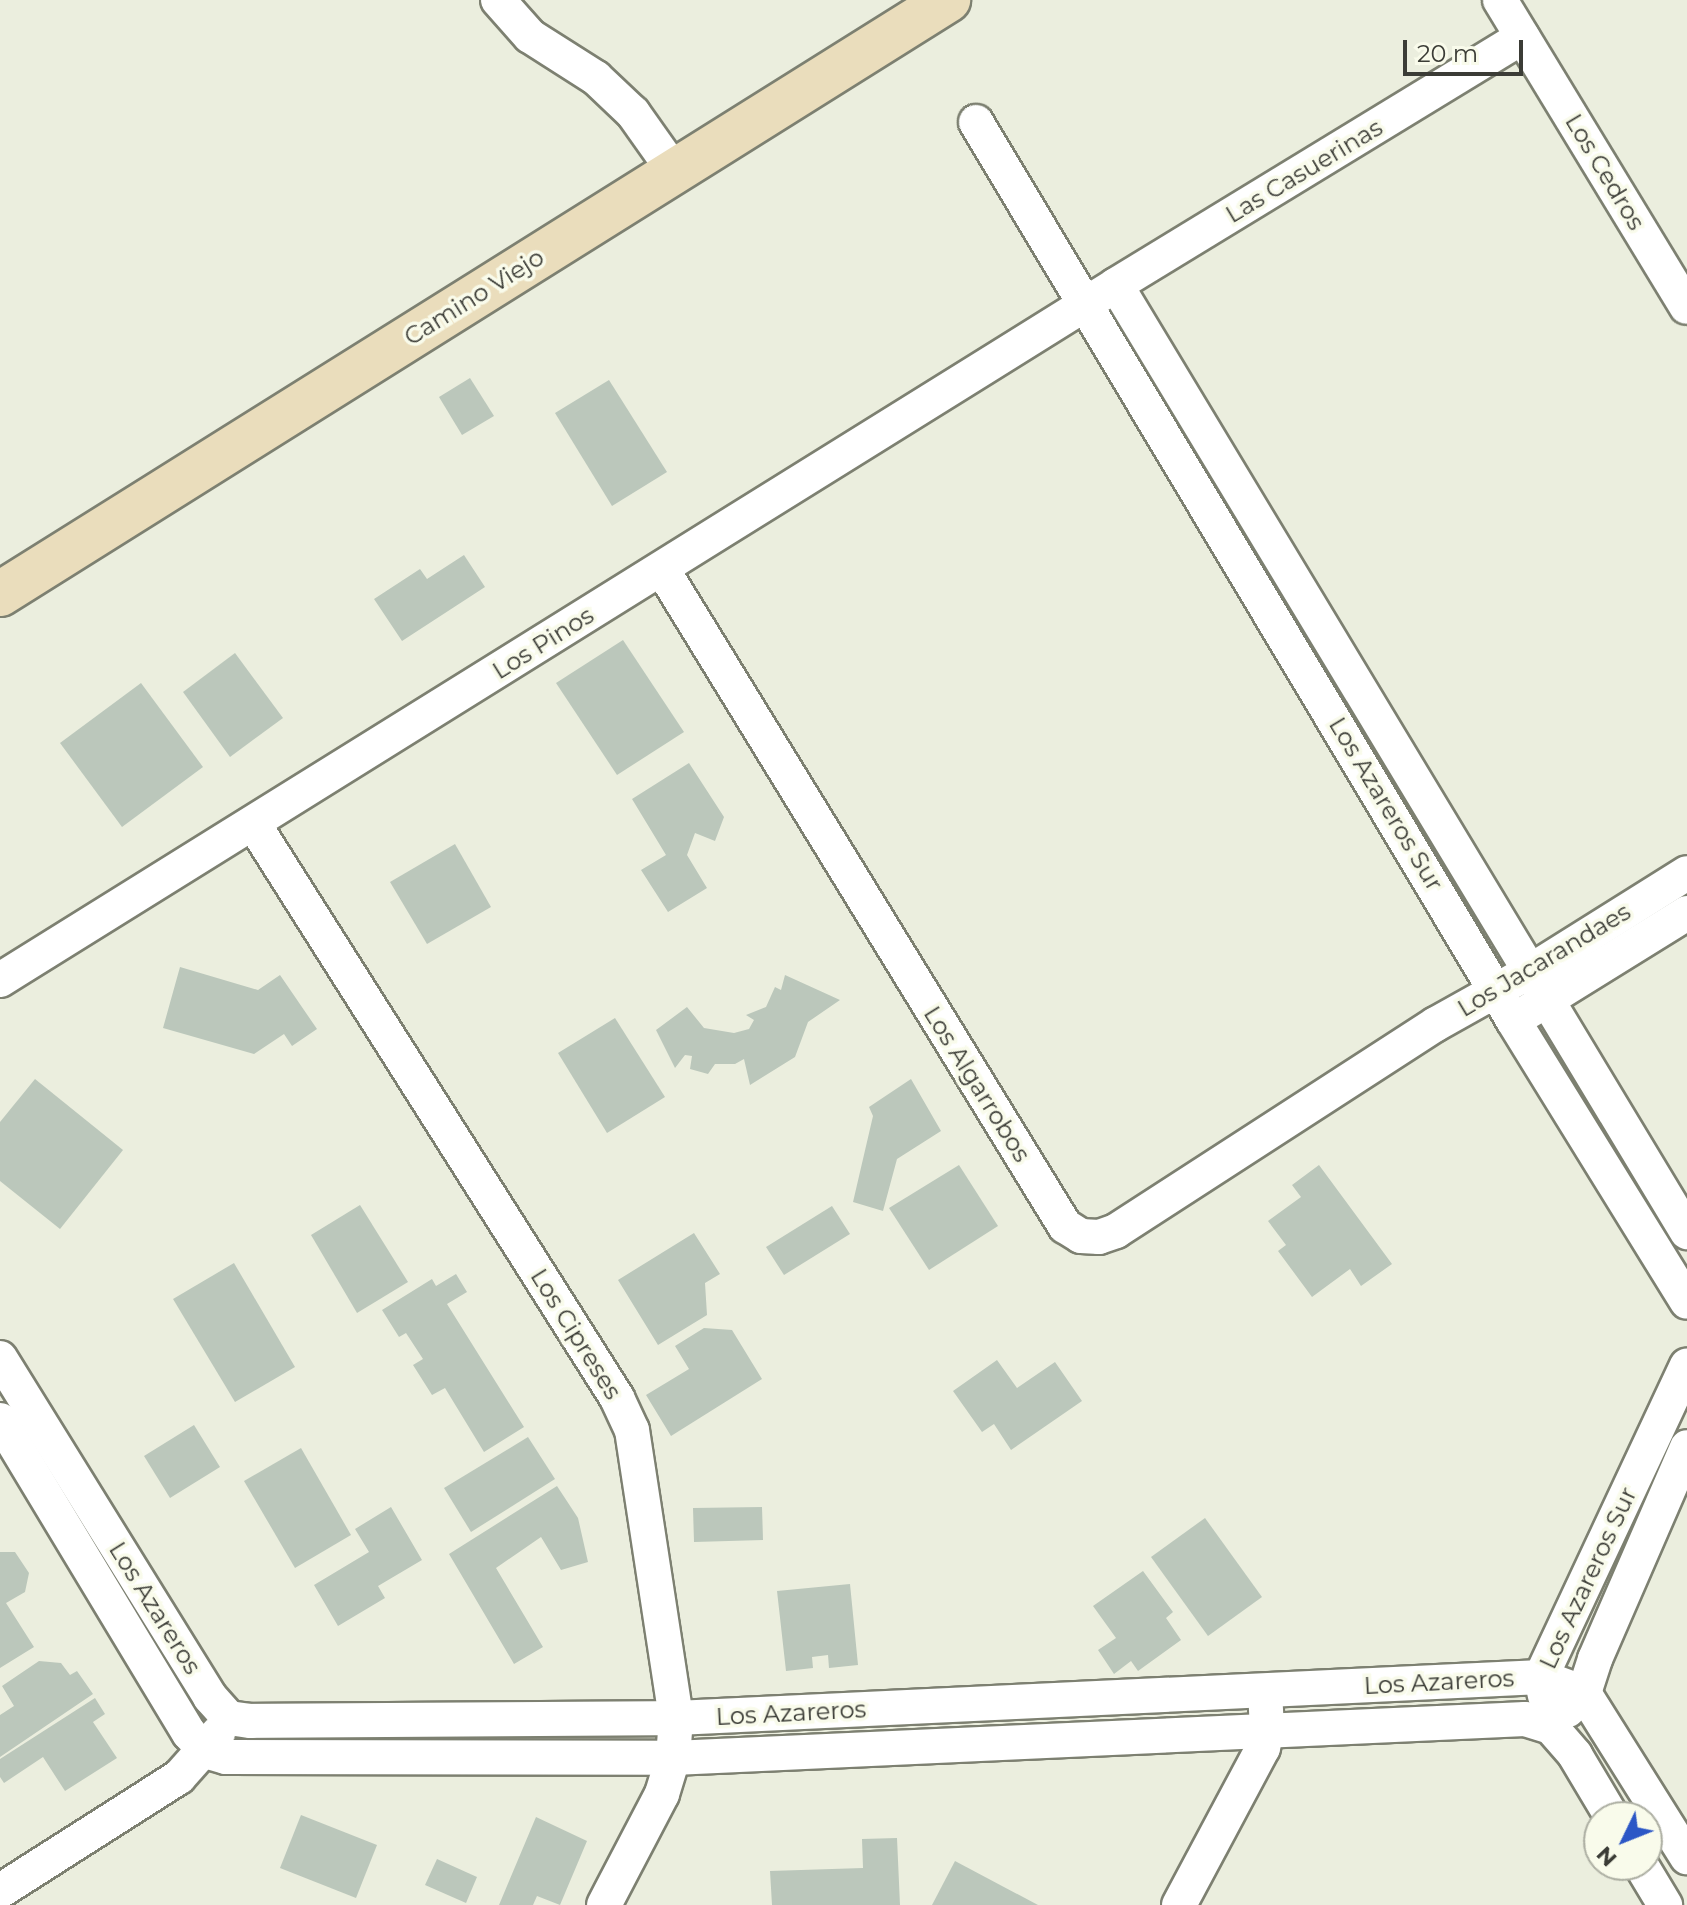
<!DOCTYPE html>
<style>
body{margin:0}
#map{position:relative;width:1687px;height:1905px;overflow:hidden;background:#ebeede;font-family:Montserrat,sans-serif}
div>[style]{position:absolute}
.building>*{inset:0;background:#bbc7bb}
.roads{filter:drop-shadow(2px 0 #7d8071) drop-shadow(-2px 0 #7d8071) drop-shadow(0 2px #7d8071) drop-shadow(0 -2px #7d8071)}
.minor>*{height:34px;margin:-17px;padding:0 17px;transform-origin:17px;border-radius:17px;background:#fff}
.secondary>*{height:44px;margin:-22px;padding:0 22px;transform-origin:22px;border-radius:22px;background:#eaddbc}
span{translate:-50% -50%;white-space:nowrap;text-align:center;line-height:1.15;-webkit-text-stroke:7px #f9fbeb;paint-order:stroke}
.street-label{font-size:24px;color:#3b3c36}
.north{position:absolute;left:1583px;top:1801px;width:80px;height:80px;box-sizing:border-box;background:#f9fbeb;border:2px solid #adafa3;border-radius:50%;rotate:227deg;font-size:22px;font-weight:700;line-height:32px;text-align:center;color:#3b3c36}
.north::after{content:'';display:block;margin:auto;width:28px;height:36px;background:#2c57c6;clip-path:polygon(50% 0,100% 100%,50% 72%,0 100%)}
.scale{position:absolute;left:1403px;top:40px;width:120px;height:36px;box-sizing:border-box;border:4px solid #3b3c36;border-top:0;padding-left:10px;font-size:24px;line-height:28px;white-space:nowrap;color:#3b3c36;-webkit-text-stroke:6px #f9fbeb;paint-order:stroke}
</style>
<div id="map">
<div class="building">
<i style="clip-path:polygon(470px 378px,494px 416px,462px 435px,439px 397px)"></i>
<i style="clip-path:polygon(609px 380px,667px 472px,612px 506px,555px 413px)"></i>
<i style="clip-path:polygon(464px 555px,485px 587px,402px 641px,374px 599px,420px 569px,427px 579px)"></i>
<i style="clip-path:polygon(623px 640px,684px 732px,617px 775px,556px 683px)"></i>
<i style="clip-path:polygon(235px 653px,283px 718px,230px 757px,183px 692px)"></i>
<i style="clip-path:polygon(141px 683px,203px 767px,122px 827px,60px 743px)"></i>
<i style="clip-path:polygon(689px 763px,724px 817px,715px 841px,695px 833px,687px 855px,707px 888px,668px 912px,641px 870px,666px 855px,632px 799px)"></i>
<i style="clip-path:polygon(455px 844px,491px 907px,427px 944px,390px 882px)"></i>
<i style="clip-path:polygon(180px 967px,258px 990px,280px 975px,317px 1029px,292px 1046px,284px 1034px,254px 1054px,163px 1028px)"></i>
<i style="clip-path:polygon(785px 975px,840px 1000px,808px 1022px,795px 1057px,750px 1085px,744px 1059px,735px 1064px,715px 1064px,708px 1074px,690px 1069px,692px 1056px,685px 1055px,675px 1068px,656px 1030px,687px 1007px,704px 1028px,734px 1033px,749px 1029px,754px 1020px,746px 1015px,766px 1007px,775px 987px,781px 990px)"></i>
<i style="clip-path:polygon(615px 1018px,665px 1097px,607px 1133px,558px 1053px)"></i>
<i style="clip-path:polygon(35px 1079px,123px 1150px,60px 1229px,0 1181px,0 1122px)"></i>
<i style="clip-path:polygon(911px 1079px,941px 1131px,897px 1159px,883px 1211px,853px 1202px,873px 1116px,869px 1107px)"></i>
<i style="clip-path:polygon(959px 1165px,998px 1226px,929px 1270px,889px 1208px)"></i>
<i style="clip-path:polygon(1319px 1165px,1392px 1264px,1361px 1286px,1350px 1269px,1312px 1297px,1278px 1251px,1286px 1245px,1268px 1221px,1301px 1197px,1292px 1185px)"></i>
<i style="clip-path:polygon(360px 1205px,408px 1282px,357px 1313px,311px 1235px)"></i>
<i style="clip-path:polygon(832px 1206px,850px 1234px,784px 1275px,766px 1247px)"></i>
<i style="clip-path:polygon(694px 1233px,720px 1274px,705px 1283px,707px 1315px,658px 1345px,618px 1280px)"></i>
<i style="clip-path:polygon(234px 1263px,295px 1367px,235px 1402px,173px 1299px)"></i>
<i style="clip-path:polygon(456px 1274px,467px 1292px,447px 1304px,524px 1427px,484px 1452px,445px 1388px,432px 1395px,413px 1365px,423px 1359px,406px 1333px,399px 1337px,382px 1310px,432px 1279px,436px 1286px)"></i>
<i style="clip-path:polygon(704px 1328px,732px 1330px,762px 1379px,671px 1436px,646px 1395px,689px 1369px,675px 1346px)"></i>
<i style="clip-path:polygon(997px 1360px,1017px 1388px,1055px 1362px,1082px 1401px,1011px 1450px,994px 1424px,982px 1432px,953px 1391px)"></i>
<i style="clip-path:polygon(194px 1425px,220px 1467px,170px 1498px,144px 1456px)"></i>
<i style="clip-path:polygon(528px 1437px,555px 1479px,471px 1532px,444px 1488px)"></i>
<i style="clip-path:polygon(301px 1448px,351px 1535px,295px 1568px,244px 1481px)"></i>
<i style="clip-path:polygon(557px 1486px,578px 1518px,588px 1562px,561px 1570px,541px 1537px,496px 1568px,543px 1647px,514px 1664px,449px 1554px)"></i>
<i style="clip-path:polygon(391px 1507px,422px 1560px,378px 1586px,385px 1598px,338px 1626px,314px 1585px,369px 1552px,355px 1529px)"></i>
<i style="clip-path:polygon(762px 1507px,763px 1540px,694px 1542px,693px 1508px)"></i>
<i style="clip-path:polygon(1205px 1518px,1262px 1597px,1208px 1636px,1151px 1557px)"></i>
<i style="clip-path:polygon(0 1552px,15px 1552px,29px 1573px,25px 1592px,6px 1603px,34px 1647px,0 1668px)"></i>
<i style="clip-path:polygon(1143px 1571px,1173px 1612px,1166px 1618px,1181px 1640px,1138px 1671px,1131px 1661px,1114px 1674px,1098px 1650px,1116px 1638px,1093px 1606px)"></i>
<i style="clip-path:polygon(850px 1584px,858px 1665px,829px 1668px,828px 1655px,812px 1657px,813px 1668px,786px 1671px,777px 1591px)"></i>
<i style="clip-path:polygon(39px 1661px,61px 1663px,70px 1675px,77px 1671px,93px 1694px,0 1757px,0 1715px,14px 1706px,2px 1686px)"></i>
<i style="clip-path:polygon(95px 1698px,105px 1714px,93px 1722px,117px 1758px,65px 1791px,43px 1757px,4px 1783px,0 1777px,0 1759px)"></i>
<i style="clip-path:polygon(301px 1815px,377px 1845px,356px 1898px,280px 1868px)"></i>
<i style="clip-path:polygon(536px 1817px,587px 1841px,560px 1905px,537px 1896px,533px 1905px,499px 1905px)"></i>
<i style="clip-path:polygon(897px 1838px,900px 1905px,772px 1905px,770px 1871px,863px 1868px,862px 1839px)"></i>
<i style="clip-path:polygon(437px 1859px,477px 1877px,466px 1903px,425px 1885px)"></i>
<i style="clip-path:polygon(955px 1861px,1038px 1905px,932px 1905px)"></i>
</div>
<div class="roads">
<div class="minor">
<i style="left:498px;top:0;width:48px;rotate:48.4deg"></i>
<i style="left:530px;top:36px;width:78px;rotate:32.5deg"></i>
<i style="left:596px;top:78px;width:51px;rotate:43.4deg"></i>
<i style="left:633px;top:113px;width:71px;rotate:54.7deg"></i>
<i style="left:1500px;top:0;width:359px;rotate:58.7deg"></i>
<i style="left:976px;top:122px;width:1046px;rotate:59.12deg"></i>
<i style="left:1513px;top:1020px;width:331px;rotate:58.3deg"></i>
<i style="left:1116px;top:285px;width:1106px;rotate:58.91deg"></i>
<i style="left:662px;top:569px;width:771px;rotate:58.48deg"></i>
<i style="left:1065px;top:1226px;width:19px;rotate:32deg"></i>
<i style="left:1081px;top:1236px;width:18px;rotate:3deg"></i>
<i style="left:1099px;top:1237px;width:18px;rotate:-19deg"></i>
<i style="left:1116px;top:1231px;width:381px;rotate:-32.9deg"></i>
<i style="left:1436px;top:1024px;width:109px;rotate:-29.2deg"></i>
<i style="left:1531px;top:971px;width:184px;rotate:-32.1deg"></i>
<i style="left:253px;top:823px;width:681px;rotate:57.66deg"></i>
<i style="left:617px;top:1398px;width:35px;rotate:65deg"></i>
<i style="left:632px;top:1430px;width:291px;rotate:81.3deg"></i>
<i style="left:676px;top:1718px;width:40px;rotate:94.3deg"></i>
<i style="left:673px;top:1758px;width:38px;rotate:107deg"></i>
<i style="left:662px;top:1794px;width:125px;rotate:117.6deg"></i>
<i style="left:0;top:980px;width:1315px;rotate:-31.91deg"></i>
<i style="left:1116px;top:285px;width:476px;rotate:-31.4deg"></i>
<i style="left:1529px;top:1011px;width:186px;rotate:-31.8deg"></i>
<i style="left:0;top:1358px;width:399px;rotate:58.2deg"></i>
<i style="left:210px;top:1697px;width:28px;rotate:48deg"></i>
<i style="left:229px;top:1718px;width:22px;rotate:8deg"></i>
<i style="left:251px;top:1721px;width:425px;rotate:-0.4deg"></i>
<i style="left:676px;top:1718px;width:866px;rotate:-2.71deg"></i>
<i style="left:1541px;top:1677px;width:46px;rotate:20.4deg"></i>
<i style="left:1584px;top:1693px;width:194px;rotate:57.9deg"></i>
<i style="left:0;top:1420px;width:366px;rotate:58.9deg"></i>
<i style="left:189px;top:1733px;width:24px;rotate:48deg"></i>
<i style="left:205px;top:1751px;width:22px;rotate:16deg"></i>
<i style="left:226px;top:1757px;width:447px;rotate:0.1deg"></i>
<i style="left:673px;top:1758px;width:853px;rotate:-2.62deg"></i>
<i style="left:1525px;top:1719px;width:27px;rotate:17deg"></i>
<i style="left:1551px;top:1727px;width:37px;rotate:49deg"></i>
<i style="left:1575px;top:1755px;width:72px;rotate:59.2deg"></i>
<i style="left:1545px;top:1696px;width:19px;rotate:-102deg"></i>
<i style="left:1541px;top:1677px;width:344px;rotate:-64.9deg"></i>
<i style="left:1568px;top:1710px;width:23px;rotate:-47deg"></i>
<i style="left:1584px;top:1693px;width:36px;rotate:-72deg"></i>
<i style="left:1595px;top:1659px;width:231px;rotate:-66.5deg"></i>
<i style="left:1641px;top:1865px;width:47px;rotate:59deg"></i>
<i style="left:0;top:1891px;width:212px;rotate:-32.5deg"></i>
<i style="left:179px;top:1777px;width:59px;rotate:-48.4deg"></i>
<i style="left:1179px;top:1905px;width:178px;rotate:-61.9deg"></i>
<i style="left:1263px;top:1748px;width:19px;rotate:-78deg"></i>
<i style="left:1267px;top:1729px;width:22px;rotate:-93deg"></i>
</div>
<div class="secondary">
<i style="left:0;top:594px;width:1119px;rotate:-32.07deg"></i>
</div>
</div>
<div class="street-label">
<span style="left:1304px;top:171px;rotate:-31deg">Las Casuerinas</span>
<span style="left:1605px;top:172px;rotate:59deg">Los Cedros</span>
<span style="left:474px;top:297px;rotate:-32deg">Camino Viejo</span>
<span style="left:543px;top:643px;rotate:-32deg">Los Pinos</span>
<span style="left:1386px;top:804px;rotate:59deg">Los Azareros Sur</span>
<span style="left:1544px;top:960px;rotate:-31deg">Los Jacarandaes</span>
<span style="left:977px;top:1084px;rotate:58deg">Los Algarrobos</span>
<span style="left:576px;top:1334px;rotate:58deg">Los Cipreses</span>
<span style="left:1588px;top:1578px;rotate:-65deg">Los Azareros Sur</span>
<span style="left:155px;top:1608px;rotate:58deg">Los Azareros</span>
<span style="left:1439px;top:1682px;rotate:-3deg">Los Azareros</span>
<span style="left:791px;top:1713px;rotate:-3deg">Los Azareros</span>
</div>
<div class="north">N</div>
<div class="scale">20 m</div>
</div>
